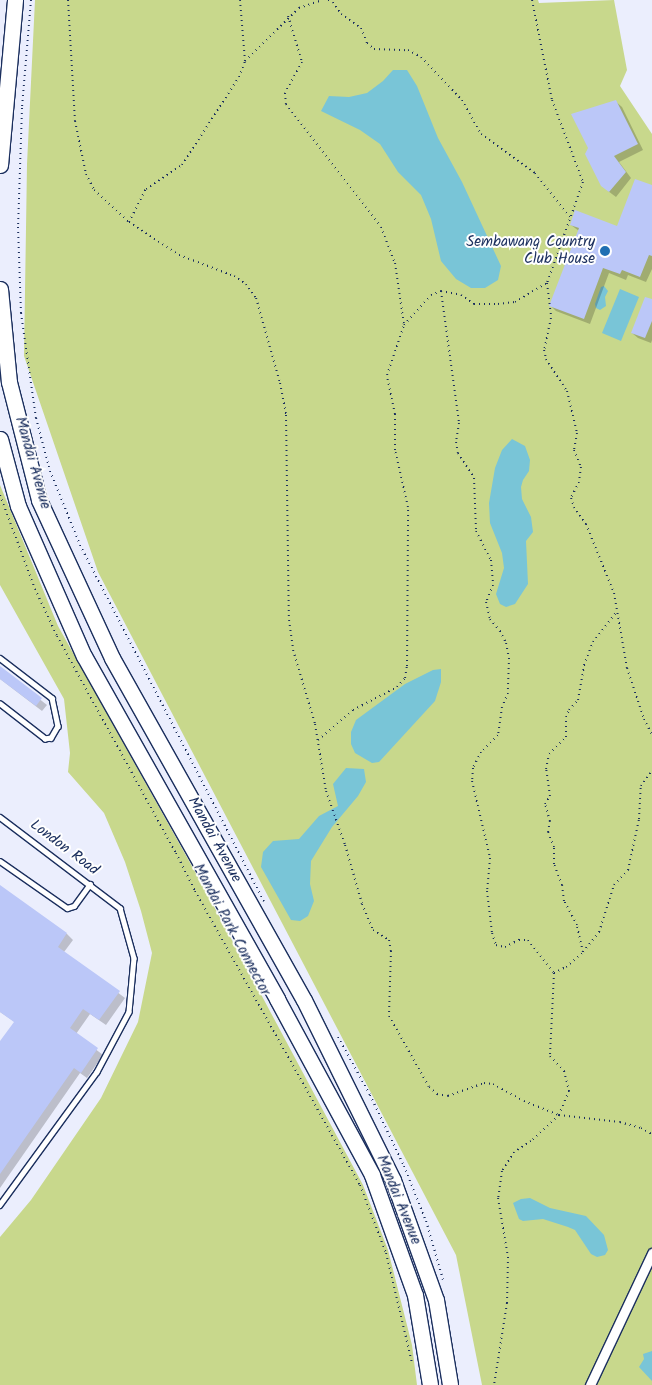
<!DOCTYPE html>
<style>
body{margin:0}
#map{position:relative;width:652px;height:1385px;overflow:hidden;background:#ebeefd;font-family:Kalam,sans-serif}
div>[style]{position:absolute}
.green>*{inset:0;background:#c8d88c}
.water>*{inset:0;background:#79c5d7}
.shadow>*{inset:0;background:#0003}
.building>*{inset:0;background:#bbc7f8}
.path>*{height:2px;margin-top:-1px;transform-origin:0;background:repeating-linear-gradient(90deg,#1b2f5e 0 1px,transparent 0 5px)}
.roads{filter:drop-shadow(1px 0 #1b2f5e) drop-shadow(-1px 0 #1b2f5e) drop-shadow(0 1px #1b2f5e) drop-shadow(0 -1px #1b2f5e)}
.service>*{height:4.5px;margin:-2.25px;padding:0 2.25px;transform-origin:2.25px;border-radius:2.25px;background:#fff}
.minor>*{height:9px;margin:-4.5px;padding:0 4.5px;transform-origin:4.5px;border-radius:4.5px;background:#fff}
.primary>*{height:15px;margin:-7.5px;padding:0 7.5px;transform-origin:7.5px;border-radius:7.5px;background:#fff}
.dots>*{width:14px;height:14px;translate:-50% -50%;box-sizing:border-box;border:2px solid #fff;border-radius:50%}
span{translate:-50% -50%;white-space:nowrap;text-align:center;line-height:1.15;-webkit-text-stroke:4px #fff;paint-order:stroke}
.poi-label{font-size:15px;color:#1b2f5e}
.right{translate:-100% -50%;text-align:right}
.street-label{font-size:15px;color:#1b2f5e}
</style>
<div id="map">
<div class="green">
<i style="clip-path:polygon(35px 0,538px 0,539px 3px,614px 0,627px 70px,620px 86px,652px 134px,652px 1385px,482px 1385px,456px 1255px,98px 572px,24px 356px,27px 164px)"></i>
<i style="clip-path:polygon(0 485px,58px 626px,203px 886px,363px 1185px,388px 1250px,412px 1345px,417px 1385px,0 1385px,0 1237px,31px 1200px,101px 1098px,138px 1022px,152px 953px,141px 911px,125px 862px,104px 813px,68px 772px,70px 753px,64px 699px,0 585px)"></i>
</div>
<div class="water">
<i style="clip-path:polygon(393px 70px,407px 70px,417px 86px,438px 138px,462px 182px,501px 266px,498px 280px,485px 288px,471px 288px,456px 279px,441px 261px,431px 219px,421px 195px,398px 172px,380px 144px,360px 130px,321px 111px,329px 96px,349px 97px,367px 93px,383px 81px)"></i>
<i style="clip-path:polygon(604px 286px,608px 291px,605px 297px,606px 306px,600px 310px,596px 308px,595px 304px,601px 287px)"></i>
<i style="clip-path:polygon(620px 289px,639px 297px,621px 341px,602px 333px)"></i>
<i style="clip-path:polygon(512px 439px,525px 446px,530px 460px,529px 471px,523px 480px,521px 487px,522px 499px,531px 517px,533px 532px,526px 541px,528px 584px,515px 604px,506px 607px,500px 604px,496px 594px,504px 568px,502px 553px,490px 523px,489px 503px,495px 468px,502px 450px)"></i>
<i style="clip-path:polygon(441px 669px,441px 682px,435px 701px,379px 762px,372px 763px,355px 753px,351px 744px,351px 732px,356px 720px,405px 684px,433px 670px)"></i>
<i style="clip-path:polygon(346px 768px,364px 769px,366px 782px,358px 796px,332px 827px,311px 861px,310px 884px,314px 901px,308px 916px,300px 921px,291px 920px,261px 867px,263px 852px,273px 841px,299px 839px,319px 816px,338px 806px,333px 784px)"></i>
<i style="clip-path:polygon(530px 1198px,550px 1208px,586px 1216px,604px 1235px,608px 1250px,605px 1255px,597px 1257px,591px 1254px,575px 1230px,568px 1227px,543px 1219px,523px 1221px,519px 1219px,513px 1203px,521px 1199px)"></i>
<i style="clip-path:polygon(652px 1351px,652px 1381px,639px 1367px,644px 1359px,643px 1354px)"></i>
</div>
<div class="shadow">
<i style="clip-path:polygon(615px 101px,622px 107px,643px 150px,619px 162px,631px 178px,616px 197px,608px 191px)"></i>
<i style="clip-path:polygon(652px 187px,652px 269px,646px 282px,628px 275px,626px 280px,609px 273px,590px 324px,556px 311px,550px 305px,579px 231px,571px 225px,618px 228px)"></i>
<i style="clip-path:polygon(652px 301px,652px 340px,651px 343px,638px 338px,632px 333px)"></i>
<i style="clip-path:polygon(0 668px,47px 705px,42px 711px,0 679px)"></i>
<i style="clip-path:polygon(0 887px,67px 934px,73px 940px,64px 952px,125px 998px,106px 1025px,90px 1014px,76px 1034px,103px 1055px,87px 1078px,80px 1073px,0 1188px,0 1043px,15px 1022px,0 1012px)"></i>
</div>
<div class="building">
<i style="clip-path:polygon(616px 100px,638px 144px,614px 156px,626px 172px,609px 192px,601px 186px,585px 154px,588px 148px,571px 114px)"></i>
<i style="clip-path:polygon(635px 179px,652px 185px,652px 256px,649px 255px,640px 277px,622px 270px,620px 274px,603px 268px,584px 319px,549px 306px,579px 228px,570px 225px,575px 210px,617px 226px)"></i>
<i style="clip-path:polygon(645px 297px,652px 299px,652px 321px,645px 338px,631px 333px)"></i>
<i style="clip-path:polygon(0 666px,42px 698px,36px 706px,0 679px)"></i>
<i style="clip-path:polygon(0 885px,67px 933px,58px 947px,120px 991px,99px 1020px,83px 1009px,70px 1028px,98px 1048px,81px 1073px,74px 1068px,0 1174px,0 1041px,14px 1022px,0 1012px)"></i>
</div>
<div class="path">
<i style="left:31px;top:0;width:108px;rotate:94.8deg"></i>
<i style="left:22px;top:108px;width:119px;rotate:91.9deg"></i>
<i style="left:18px;top:227px;width:86px;rotate:88deg"></i>
<i style="left:21px;top:313px;width:106px;rotate:81.9deg"></i>
<i style="left:36px;top:418px;width:55px;rotate:75.2deg"></i>
<i style="left:50px;top:471px;width:80px;rotate:67.9deg"></i>
<i style="left:80px;top:545px;width:401px;rotate:62.7deg"></i>
<i style="left:68px;top:0;width:121px;rotate:86.7deg"></i>
<i style="left:75px;top:121px;width:54px;rotate:78.3deg"></i>
<i style="left:86px;top:174px;width:18px;rotate:63deg"></i>
<i style="left:94px;top:190px;width:47px;rotate:42.4deg"></i>
<i style="left:129px;top:222px;width:60px;rotate:33.4deg"></i>
<i style="left:179px;top:255px;width:59px;rotate:20.9deg"></i>
<i style="left:234px;top:276px;width:14px;rotate:34deg"></i>
<i style="left:246px;top:284px;width:17px;rotate:54deg"></i>
<i style="left:256px;top:298px;width:88px;rotate:74.2deg"></i>
<i style="left:280px;top:383px;width:33px;rotate:79deg"></i>
<i style="left:286px;top:415px;width:205px;rotate:89.2deg"></i>
<i style="left:289px;top:620px;width:30px;rotate:82deg"></i>
<i style="left:293px;top:650px;width:77px;rotate:73.4deg"></i>
<i style="left:315px;top:724px;width:68px;rotate:80.7deg"></i>
<i style="left:326px;top:791px;width:57px;rotate:70.6deg"></i>
<i style="left:345px;top:845px;width:61px;rotate:73.9deg"></i>
<i style="left:362px;top:904px;width:28px;rotate:67deg"></i>
<i style="left:373px;top:930px;width:19px;rotate:32deg"></i>
<i style="left:389px;top:940px;width:11px;rotate:80deg"></i>
<i style="left:391px;top:951px;width:65px;rotate:91.8deg"></i>
<i style="left:389px;top:1016px;width:81px;rotate:60.6deg"></i>
<i style="left:429px;top:1087px;width:11px;rotate:41deg"></i>
<i style="left:437px;top:1094px;width:11px;rotate:10deg"></i>
<i style="left:448px;top:1096px;width:38px;rotate:-20deg"></i>
<i style="left:484px;top:1083px;width:9px;rotate:6deg"></i>
<i style="left:493px;top:1084px;width:35px;rotate:29deg"></i>
<i style="left:524px;top:1101px;width:38px;rotate:22deg"></i>
<i style="left:559px;top:1115px;width:61px;rotate:6.5deg"></i>
<i style="left:620px;top:1122px;width:22px;rotate:16deg"></i>
<i style="left:641px;top:1128px;width:13px;rotate:29deg"></i>
<i style="left:328px;top:0;width:5px;rotate:22deg"></i>
<i style="left:333px;top:2px;width:14px;rotate:56deg"></i>
<i style="left:341px;top:14px;width:24px;rotate:35deg"></i>
<i style="left:361px;top:28px;width:16px;rotate:68deg"></i>
<i style="left:367px;top:43px;width:9px;rotate:41deg"></i>
<i style="left:374px;top:49px;width:34px;rotate:2deg"></i>
<i style="left:408px;top:50px;width:15px;rotate:28deg"></i>
<i style="left:421px;top:57px;width:59px;rotate:46.4deg"></i>
<i style="left:462px;top:100px;width:39px;rotate:61deg"></i>
<i style="left:481px;top:134px;width:67px;rotate:35.8deg"></i>
<i style="left:535px;top:173px;width:56px;rotate:51.5deg"></i>
<i style="left:532px;top:0;width:102px;rotate:78.7deg"></i>
<i style="left:552px;top:100px;width:88px;rotate:69.3deg"></i>
<i style="left:583px;top:182px;width:107px;rotate:109.6deg"></i>
<i style="left:547px;top:283px;width:35px;rotate:83deg"></i>
<i style="left:551px;top:318px;width:33px;rotate:102deg"></i>
<i style="left:544px;top:350px;width:9px;rotate:77deg"></i>
<i style="left:546px;top:359px;width:38px;rotate:57deg"></i>
<i style="left:567px;top:391px;width:43px;rotate:76.6deg"></i>
<i style="left:577px;top:433px;width:17px;rotate:100deg"></i>
<i style="left:574px;top:450px;width:18px;rotate:68deg"></i>
<i style="left:581px;top:467px;width:15px;rotate:98deg"></i>
<i style="left:579px;top:482px;width:18px;rotate:117deg"></i>
<i style="left:571px;top:498px;width:9px;rotate:72deg"></i>
<i style="left:574px;top:507px;width:21px;rotate:55deg"></i>
<i style="left:586px;top:524px;width:74px;rotate:67.9deg"></i>
<i style="left:614px;top:593px;width:76px;rotate:80.2deg"></i>
<i style="left:627px;top:668px;width:54px;rotate:71.6deg"></i>
<i style="left:644px;top:719px;width:18px;rotate:63deg"></i>
<i style="left:288px;top:16px;width:48px;rotate:73.1deg"></i>
<i style="left:302px;top:62px;width:35px;rotate:119deg"></i>
<i style="left:285px;top:93px;width:11px;rotate:85deg"></i>
<i style="left:286px;top:104px;width:155px;rotate:52.3deg"></i>
<i style="left:381px;top:227px;width:39px;rotate:69deg"></i>
<i style="left:395px;top:263px;width:63px;rotate:81.7deg"></i>
<i style="left:245px;top:61px;width:76px;rotate:-44.5deg"></i>
<i style="left:299px;top:8px;width:24px;rotate:-19deg"></i>
<i style="left:129px;top:222px;width:37px;rotate:-63deg"></i>
<i style="left:146px;top:189px;width:43px;rotate:-33.7deg"></i>
<i style="left:182px;top:165px;width:105px;rotate:-57.1deg"></i>
<i style="left:239px;top:77px;width:17px;rotate:-69deg"></i>
<i style="left:245px;top:61px;width:61px;rotate:-94.7deg"></i>
<i style="left:441px;top:291px;width:133px;rotate:82.2deg"></i>
<i style="left:459px;top:423px;width:19px;rotate:99deg"></i>
<i style="left:456px;top:442px;width:11px;rotate:80deg"></i>
<i style="left:458px;top:453px;width:30px;rotate:57deg"></i>
<i style="left:474px;top:478px;width:53px;rotate:87.8deg"></i>
<i style="left:476px;top:531px;width:33px;rotate:63deg"></i>
<i style="left:491px;top:560px;width:25px;rotate:85deg"></i>
<i style="left:493px;top:585px;width:18px;rotate:112deg"></i>
<i style="left:486px;top:602px;width:17px;rotate:77deg"></i>
<i style="left:490px;top:619px;width:16px;rotate:50deg"></i>
<i style="left:500px;top:631px;width:13px;rotate:63deg"></i>
<i style="left:506px;top:643px;width:15px;rotate:79deg"></i>
<i style="left:509px;top:658px;width:35px;rotate:92deg"></i>
<i style="left:508px;top:693px;width:15px;rotate:113deg"></i>
<i style="left:502px;top:707px;width:28px;rotate:98deg"></i>
<i style="left:498px;top:735px;width:24px;rotate:135deg"></i>
<i style="left:481px;top:752px;width:18px;rotate:117deg"></i>
<i style="left:473px;top:768px;width:13px;rotate:94deg"></i>
<i style="left:472px;top:781px;width:79px;rotate:76.8deg"></i>
<i style="left:490px;top:858px;width:33px;rotate:95deg"></i>
<i style="left:487px;top:891px;width:42px;rotate:83.2deg"></i>
<i style="left:492px;top:933px;width:13px;rotate:72deg"></i>
<i style="left:496px;top:945px;width:9px;rotate:13deg"></i>
<i style="left:505px;top:947px;width:16px;rotate:-27deg"></i>
<i style="left:519px;top:940px;width:9px"></i>
<i style="left:528px;top:940px;width:42px;rotate:51.8deg"></i>
<i style="left:554px;top:973px;width:83px;rotate:92.8deg"></i>
<i style="left:550px;top:1056px;width:21px;rotate:47deg"></i>
<i style="left:564px;top:1071px;width:21px;rotate:76deg"></i>
<i style="left:569px;top:1091px;width:26px;rotate:113deg"></i>
<i style="left:559px;top:1115px;width:38px;rotate:137deg"></i>
<i style="left:531px;top:1141px;width:20px;rotate:147deg"></i>
<i style="left:514px;top:1152px;width:22px;rotate:122deg"></i>
<i style="left:502px;top:1171px;width:27px;rotate:98deg"></i>
<i style="left:498px;top:1198px;width:60px;rotate:80.4deg"></i>
<i style="left:508px;top:1257px;width:46px;rotate:91.2deg"></i>
<i style="left:507px;top:1303px;width:83px;rotate:99deg"></i>
<i style="left:0;top:495px;width:100px;rotate:69.6deg"></i>
<i style="left:35px;top:589px;width:52px;rotate:64.9deg"></i>
<i style="left:57px;top:636px;width:247px;rotate:61.3deg"></i>
<i style="left:176px;top:853px;width:42px;rotate:63.4deg"></i>
<i style="left:195px;top:891px;width:337px;rotate:60.7deg"></i>
<i style="left:360px;top:1185px;width:73px;rotate:69.1deg"></i>
<i style="left:386px;top:1253px;width:113px;rotate:76.7deg"></i>
<i style="left:318px;top:740px;width:46px;rotate:-40.6deg"></i>
<i style="left:353px;top:710px;width:50px;rotate:-27.6deg"></i>
<i style="left:397px;top:687px;width:12px;rotate:-48deg"></i>
<i style="left:405px;top:678px;width:12px;rotate:-81deg"></i>
<i style="left:407px;top:666px;width:159px;rotate:-89.6deg"></i>
<i style="left:408px;top:507px;width:58px;rotate:-102.8deg"></i>
<i style="left:395px;top:450px;width:36px;rotate:-90deg"></i>
<i style="left:395px;top:414px;width:40px;rotate:-102deg"></i>
<i style="left:387px;top:375px;width:53px;rotate:-71.2deg"></i>
<i style="left:404px;top:325px;width:40px;rotate:-48deg"></i>
<i style="left:431px;top:295px;width:11px;rotate:-22deg"></i>
<i style="left:441px;top:291px;width:20px;rotate:11deg"></i>
<i style="left:461px;top:295px;width:16px;rotate:35deg"></i>
<i style="left:474px;top:304px;width:24px"></i>
<i style="left:498px;top:304px;width:17px;rotate:-7deg"></i>
<i style="left:515px;top:302px;width:37px;rotate:-31deg"></i>
<i style="left:583px;top:952px;width:28px;rotate:-103deg"></i>
<i style="left:577px;top:925px;width:27px;rotate:-118deg"></i>
<i style="left:564px;top:901px;width:16px;rotate:-97deg"></i>
<i style="left:562px;top:885px;width:22px;rotate:-111deg"></i>
<i style="left:554px;top:864px;width:17px;rotate:-90deg"></i>
<i style="left:554px;top:847px;width:16px;rotate:-112deg"></i>
<i style="left:548px;top:832px;width:11px;rotate:-80deg"></i>
<i style="left:550px;top:821px;width:18px;rotate:-106deg"></i>
<i style="left:545px;top:804px;width:9px;rotate:-58deg"></i>
<i style="left:550px;top:796px;width:27px;rotate:-98deg"></i>
<i style="left:546px;top:769px;width:15px;rotate:-79deg"></i>
<i style="left:549px;top:754px;width:24px;rotate:-45deg"></i>
<i style="left:566px;top:737px;width:20px;rotate:-90deg"></i>
<i style="left:566px;top:717px;width:8px;rotate:-67deg"></i>
<i style="left:569px;top:710px;width:13px;rotate:-48deg"></i>
<i style="left:578px;top:700px;width:36px;rotate:-80deg"></i>
<i style="left:584px;top:665px;width:25px;rotate:-69deg"></i>
<i style="left:593px;top:642px;width:39px;rotate:-52deg"></i>
<i style="left:554px;top:973px;width:13px;rotate:-27deg"></i>
<i style="left:566px;top:967px;width:23px;rotate:-41deg"></i>
<i style="left:583px;top:952px;width:26px;rotate:-51deg"></i>
<i style="left:599px;top:932px;width:49px;rotate:-72.3deg"></i>
<i style="left:614px;top:885px;width:21px;rotate:-47deg"></i>
<i style="left:628px;top:870px;width:52px;rotate:-77.8deg"></i>
<i style="left:639px;top:819px;width:33px;rotate:-87deg"></i>
<i style="left:641px;top:786px;width:19px;rotate:-54deg"></i>
<i style="left:338px;top:1037px;width:66px;rotate:61.1deg"></i>
<i style="left:370px;top:1095px;width:79px;rotate:64.4deg"></i>
<i style="left:404px;top:1166px;width:59px;rotate:68.2deg"></i>
<i style="left:426px;top:1221px;width:61px;rotate:73.9deg"></i>
</div>
<div class="roads">
<div class="service">
<i style="left:0;top:658px;width:66px;rotate:37.6deg"></i>
<i style="left:52px;top:698px;width:29px;rotate:78deg"></i>
<i style="left:58px;top:726px;width:14px;rotate:120deg"></i>
<i style="left:51px;top:738px;width:6px;rotate:171deg"></i>
<i style="left:45px;top:739px;width:57px;rotate:-142.1deg"></i>
<i style="left:0;top:817px;width:151px;rotate:37.2deg"></i>
<i style="left:120px;top:908px;width:52px;rotate:74.4deg"></i>
<i style="left:134px;top:958px;width:54px;rotate:95.3deg"></i>
<i style="left:129px;top:1012px;width:68px;rotate:118.1deg"></i>
<i style="left:97px;top:1072px;width:165px;rotate:126.1deg"></i>
<i style="left:0;top:861px;width:82px;rotate:35deg"></i>
<i style="left:67px;top:908px;width:7px;rotate:-16deg"></i>
<i style="left:74px;top:906px;width:27px;rotate:-54deg"></i>
</div>
<div class="minor">
<i style="left:590px;top:1385px;width:146px;rotate:-64.8deg"></i>
</div>
<div class="primary">
<i style="left:0;top:165px;width:166px;rotate:-84.8deg"></i>
<i style="left:0;top:289px;width:93px;rotate:84.5deg"></i>
<i style="left:9px;top:382px;width:122px;rotate:75.7deg"></i>
<i style="left:39px;top:500px;width:174px;rotate:65.2deg"></i>
<i style="left:112px;top:658px;width:392px;rotate:60.7deg"></i>
<i style="left:304px;top:1000px;width:201px;rotate:63.7deg"></i>
<i style="left:393px;top:1180px;width:127px;rotate:70.3deg"></i>
<i style="left:436px;top:1300px;width:86px;rotate:80.6deg"></i>
<i style="left:0;top:439px;width:69px;rotate:75deg"></i>
<i style="left:18px;top:506px;width:164px;rotate:66.3deg"></i>
<i style="left:84px;top:656px;width:394px;rotate:60.6deg"></i>
<i style="left:277px;top:999px;width:200px;rotate:61.6deg"></i>
<i style="left:372px;top:1175px;width:127px;rotate:70.3deg"></i>
<i style="left:415px;top:1295px;width:91px;rotate:80.5deg"></i>
</div>
</div>
<div class="dots">
<i style="left:605px;top:251px;background:#1f6fb2"></i>
</div>
<div class="poi-label">
<span class="right" style="left:595px;top:251px">Sembawang Country<br>Club House</span>
</div>
<div class="street-label">
<span style="left:32px;top:463px;rotate:74deg">Mandai Avenue</span>
<span style="left:214px;top:840px;rotate:61deg">Mandai Avenue</span>
<span style="left:64px;top:848px;rotate:37deg">London Road</span>
<span style="left:231px;top:930px;rotate:62deg">Mandai Park Connector</span>
<span style="left:398px;top:1200px;rotate:68deg">Mandai Avenue</span>
</div>
</div>
